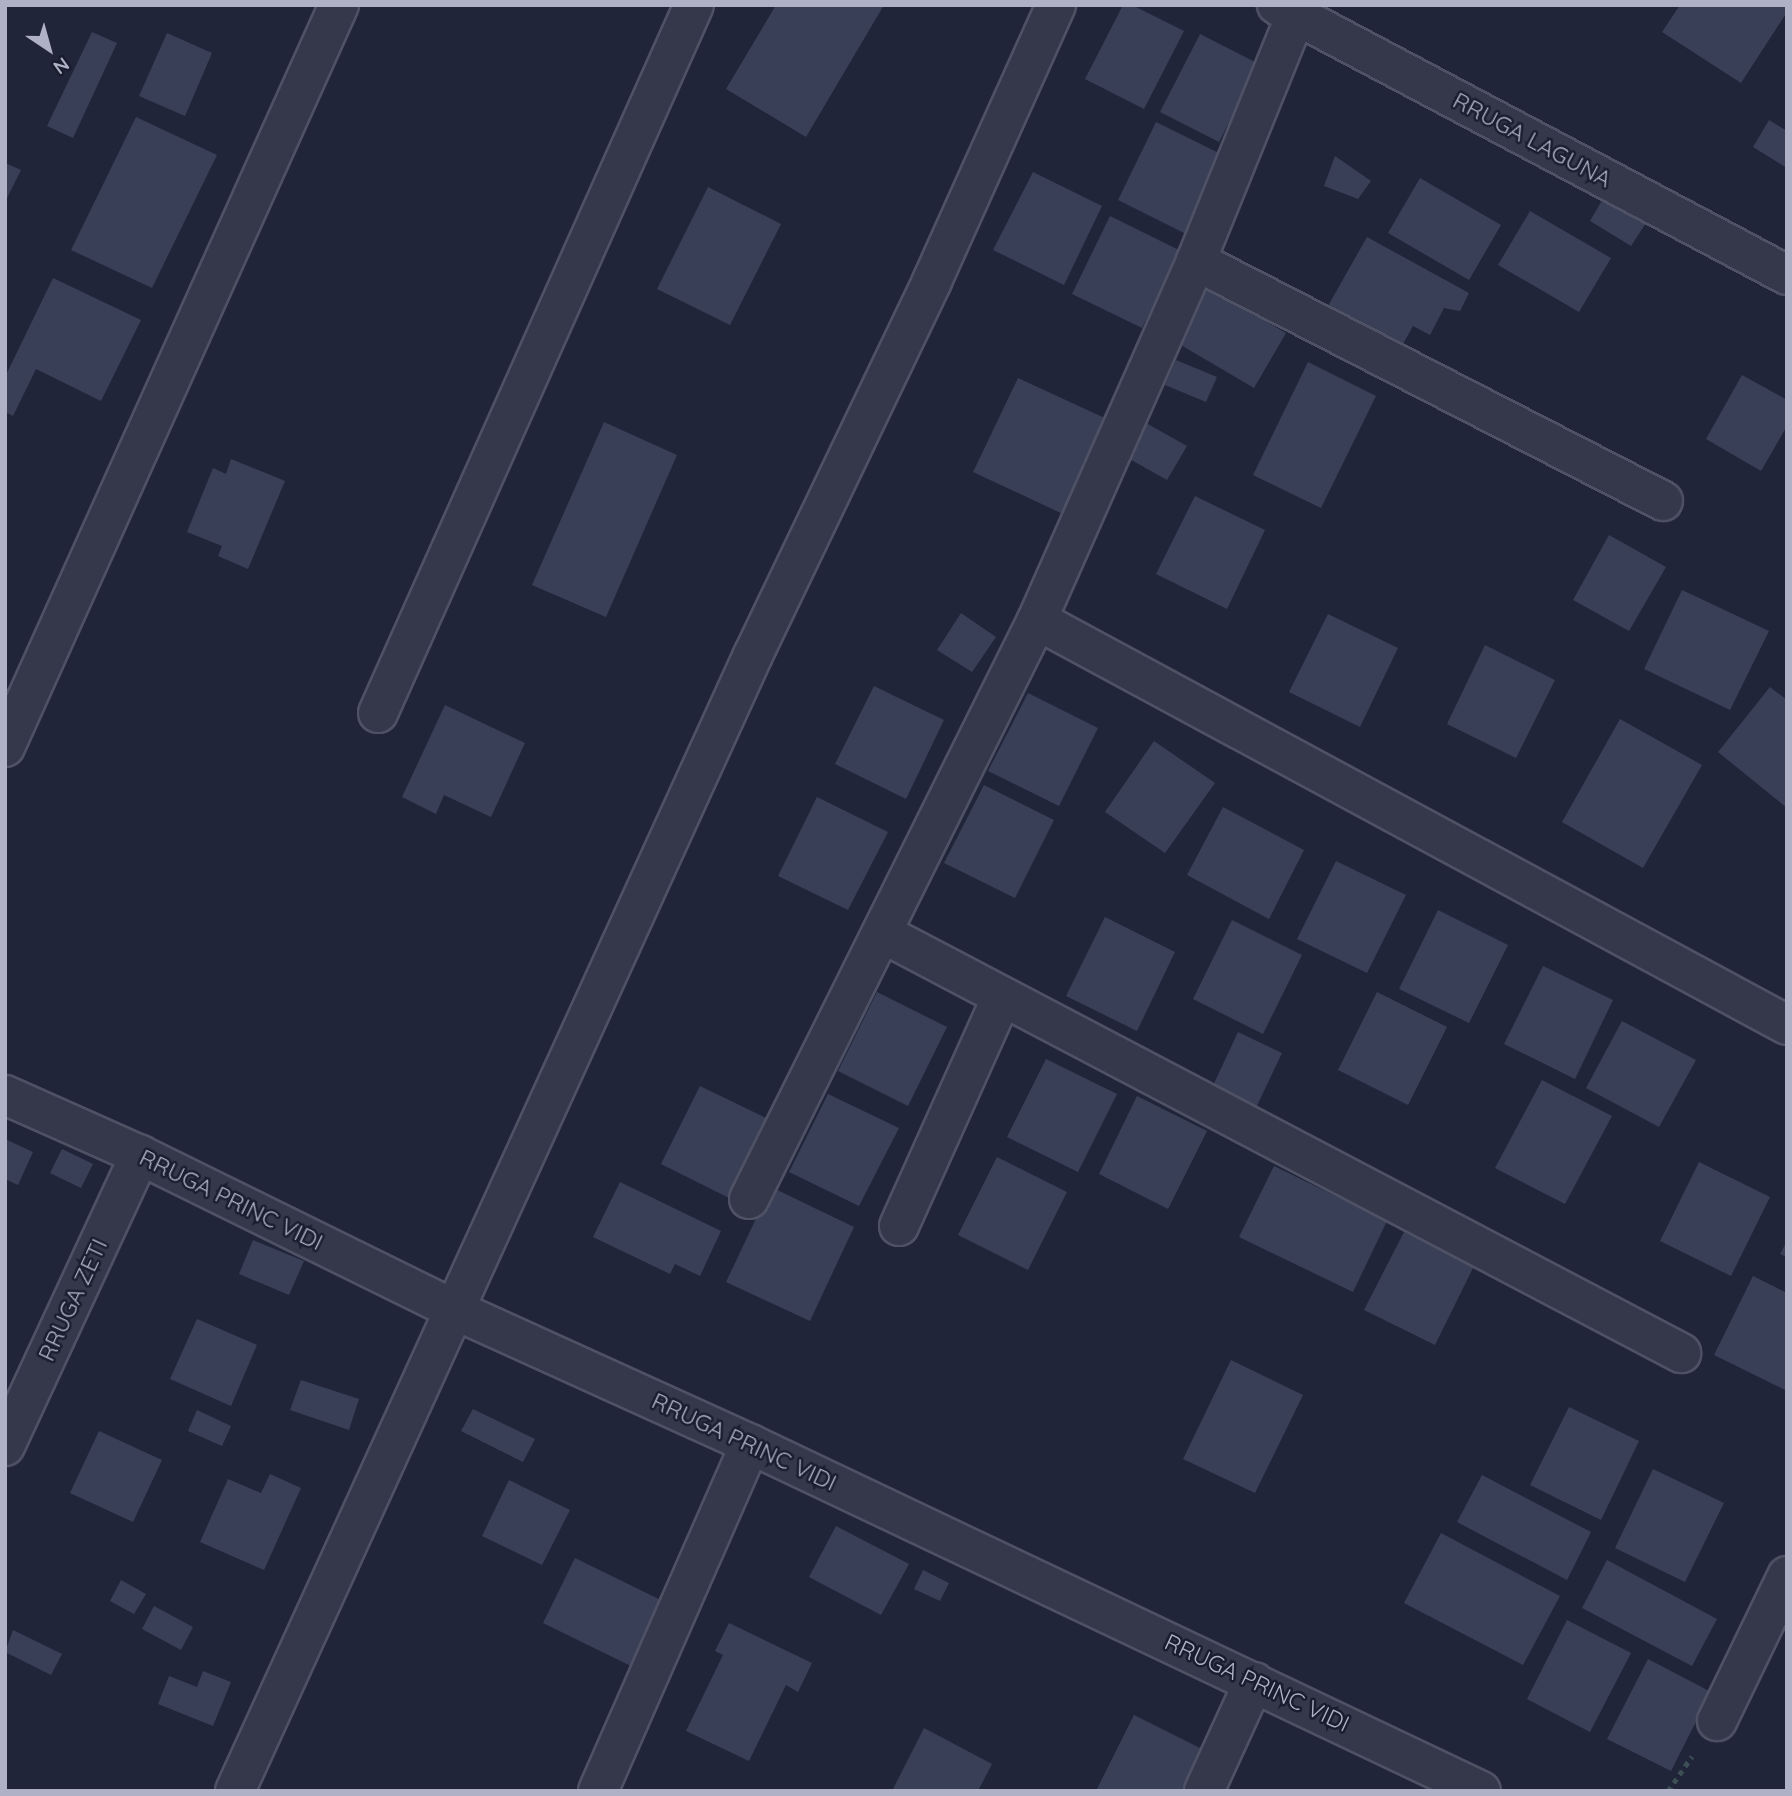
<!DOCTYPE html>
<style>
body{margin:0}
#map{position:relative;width:1792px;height:1796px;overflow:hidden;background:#20253a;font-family:Quicksand,sans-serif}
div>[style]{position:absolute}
.building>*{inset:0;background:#3a3f58}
.path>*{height:4.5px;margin-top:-2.25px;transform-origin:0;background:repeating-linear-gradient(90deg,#3d4e55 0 5px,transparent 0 10px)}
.roads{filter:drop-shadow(2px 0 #4f5265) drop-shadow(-2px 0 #4f5265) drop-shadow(0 2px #4f5265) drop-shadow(0 -2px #4f5265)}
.minor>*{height:38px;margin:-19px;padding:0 19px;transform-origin:19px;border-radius:19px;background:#34384a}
span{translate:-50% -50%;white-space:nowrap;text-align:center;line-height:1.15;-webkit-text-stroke:5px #191d2e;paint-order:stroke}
.street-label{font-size:23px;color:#afb2c6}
.frame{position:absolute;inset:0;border:7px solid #afb2c6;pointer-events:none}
.north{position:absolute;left:14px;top:14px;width:70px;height:70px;-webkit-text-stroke:5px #191d2e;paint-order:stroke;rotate:144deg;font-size:19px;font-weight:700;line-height:28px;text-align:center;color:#afb2c6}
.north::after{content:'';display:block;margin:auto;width:24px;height:32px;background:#afb2c6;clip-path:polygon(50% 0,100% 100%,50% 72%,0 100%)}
</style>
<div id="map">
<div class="building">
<i style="clip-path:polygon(776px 5px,884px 5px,806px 137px,726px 89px)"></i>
<i style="clip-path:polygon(1123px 5px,1132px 5px,1184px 31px,1144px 109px,1085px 79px)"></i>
<i style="clip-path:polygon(1680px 5px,1787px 5px,1787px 12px,1741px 83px,1662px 32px)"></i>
<i style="clip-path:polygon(92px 32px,117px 43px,73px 138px,47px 126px)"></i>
<i style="clip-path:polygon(167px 33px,212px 53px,185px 116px,139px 96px)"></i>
<i style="clip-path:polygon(1200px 34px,1259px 64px,1219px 142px,1160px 112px)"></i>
<i style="clip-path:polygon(136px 117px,217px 155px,152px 288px,71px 250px)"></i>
<i style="clip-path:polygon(1769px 120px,1787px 131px,1787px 168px,1753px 147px)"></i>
<i style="clip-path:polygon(1156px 122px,1227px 157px,1188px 235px,1118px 200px)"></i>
<i style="clip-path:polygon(1335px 156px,1371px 181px,1358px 199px,1324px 186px)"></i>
<i style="clip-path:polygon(5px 163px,21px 170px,5px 202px)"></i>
<i style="clip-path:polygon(1033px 172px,1102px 206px,1064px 285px,993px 250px)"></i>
<i style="clip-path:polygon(1420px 178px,1501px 225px,1469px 280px,1388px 233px)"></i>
<i style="clip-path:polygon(708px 187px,781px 224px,730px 325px,657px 289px)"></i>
<i style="clip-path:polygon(1604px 197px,1646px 223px,1631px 246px,1590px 221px)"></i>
<i style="clip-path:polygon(1530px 211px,1611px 258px,1579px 312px,1498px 265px)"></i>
<i style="clip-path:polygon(1110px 216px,1181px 251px,1142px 328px,1072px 294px)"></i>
<i style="clip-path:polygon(1367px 237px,1469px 293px,1460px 311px,1444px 308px,1430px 335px,1413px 326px,1398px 353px,1324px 313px)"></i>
<i style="clip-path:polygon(53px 278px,141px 320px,101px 401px,36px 369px,13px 416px,5px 412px,5px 377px)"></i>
<i style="clip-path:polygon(1205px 286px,1286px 333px,1254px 388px,1174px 341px)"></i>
<i style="clip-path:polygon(1176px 360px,1217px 377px,1206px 402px,1165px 385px)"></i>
<i style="clip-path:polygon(1308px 362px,1376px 396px,1321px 508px,1253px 475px)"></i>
<i style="clip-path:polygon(1742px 375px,1787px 400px,1787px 426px,1761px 471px,1706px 439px)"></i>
<i style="clip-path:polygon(1018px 378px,1109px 420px,1065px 515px,973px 472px)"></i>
<i style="clip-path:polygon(604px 422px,677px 455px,606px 617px,532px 585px)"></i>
<i style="clip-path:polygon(1146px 423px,1187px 446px,1167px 480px,1126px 457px)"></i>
<i style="clip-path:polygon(231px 459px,285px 481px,248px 569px,218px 556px,222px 546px,187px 532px,213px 468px,226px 474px)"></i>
<i style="clip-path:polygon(1195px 496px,1265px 530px,1227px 609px,1156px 574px)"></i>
<i style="clip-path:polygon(1609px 535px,1666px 567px,1629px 631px,1573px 600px)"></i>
<i style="clip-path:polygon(1682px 590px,1769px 631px,1730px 710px,1644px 669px)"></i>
<i style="clip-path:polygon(961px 613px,996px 637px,972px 672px,937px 650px)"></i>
<i style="clip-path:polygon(1328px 614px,1398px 648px,1360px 727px,1289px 692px)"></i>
<i style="clip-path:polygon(1485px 645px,1555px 680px,1516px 758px,1447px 724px)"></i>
<i style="clip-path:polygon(874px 686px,944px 720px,906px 799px,835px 764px)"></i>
<i style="clip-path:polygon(1770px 687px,1787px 700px,1787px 808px,1718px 752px)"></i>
<i style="clip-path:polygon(1028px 693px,1098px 728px,1059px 806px,988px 771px)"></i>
<i style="clip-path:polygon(445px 705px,525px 743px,491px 817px,444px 795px,436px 814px,402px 797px)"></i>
<i style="clip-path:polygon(1620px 719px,1702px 765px,1643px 868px,1562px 822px)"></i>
<i style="clip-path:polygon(1154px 741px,1215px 783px,1165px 853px,1105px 812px)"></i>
<i style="clip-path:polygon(984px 785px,1054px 820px,1015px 898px,944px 863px)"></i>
<i style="clip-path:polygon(817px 797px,888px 832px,848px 910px,778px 876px)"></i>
<i style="clip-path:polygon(1223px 807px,1304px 850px,1269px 919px,1187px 875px)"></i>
<i style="clip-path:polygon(1336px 861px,1406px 895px,1367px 973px,1297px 939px)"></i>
<i style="clip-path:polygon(1438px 910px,1508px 945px,1469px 1023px,1399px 989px)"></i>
<i style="clip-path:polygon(1105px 917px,1175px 952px,1137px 1031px,1066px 996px)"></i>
<i style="clip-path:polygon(1232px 920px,1302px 955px,1263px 1034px,1193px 999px)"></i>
<i style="clip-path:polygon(1543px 966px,1613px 1000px,1575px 1079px,1504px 1044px)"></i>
<i style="clip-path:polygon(877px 992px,947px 1027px,908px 1106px,838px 1071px)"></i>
<i style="clip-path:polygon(1377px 992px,1447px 1027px,1408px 1105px,1338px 1070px)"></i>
<i style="clip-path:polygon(1622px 1021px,1696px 1060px,1659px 1127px,1586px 1088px)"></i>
<i style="clip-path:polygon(1238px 1032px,1282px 1053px,1254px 1112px,1210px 1092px)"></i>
<i style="clip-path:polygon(1046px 1059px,1117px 1094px,1078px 1172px,1007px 1137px)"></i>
<i style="clip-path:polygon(1542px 1080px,1612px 1116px,1565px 1204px,1495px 1168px)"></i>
<i style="clip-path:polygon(700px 1086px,770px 1120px,731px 1199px,661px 1164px)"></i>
<i style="clip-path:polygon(828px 1094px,899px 1128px,859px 1206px,789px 1172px)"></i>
<i style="clip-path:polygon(1137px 1096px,1207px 1131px,1168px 1209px,1099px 1174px)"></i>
<i style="clip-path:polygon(5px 1139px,33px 1152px,18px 1185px,5px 1179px)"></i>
<i style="clip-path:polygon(62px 1149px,93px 1164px,81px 1188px,50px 1173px)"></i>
<i style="clip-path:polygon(997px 1157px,1067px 1192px,1028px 1270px,958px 1235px)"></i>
<i style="clip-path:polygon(1699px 1162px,1770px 1197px,1731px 1276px,1660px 1241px)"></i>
<i style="clip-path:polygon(1274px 1166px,1387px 1221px,1353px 1292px,1239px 1237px)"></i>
<i style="clip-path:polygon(620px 1182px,721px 1231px,700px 1276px,675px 1264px,670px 1274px,593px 1237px)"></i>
<i style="clip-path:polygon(771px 1187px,854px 1227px,810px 1321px,726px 1282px)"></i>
<i style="clip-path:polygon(1404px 1232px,1474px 1266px,1435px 1345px,1364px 1310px)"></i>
<i style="clip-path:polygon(253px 1240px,304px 1261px,289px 1295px,239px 1274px)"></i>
<i style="clip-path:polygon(1787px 1241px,1787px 1257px,1780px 1254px)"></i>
<i style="clip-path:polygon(1753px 1276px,1787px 1293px,1785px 1390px,1714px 1355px)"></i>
<i style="clip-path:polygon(197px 1319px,257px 1345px,231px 1406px,170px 1379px)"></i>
<i style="clip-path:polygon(1231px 1360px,1303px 1395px,1255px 1493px,1183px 1459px)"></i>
<i style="clip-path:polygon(301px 1380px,359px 1399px,349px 1430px,290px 1410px)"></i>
<i style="clip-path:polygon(1569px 1407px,1639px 1441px,1601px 1520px,1530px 1485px)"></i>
<i style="clip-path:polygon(473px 1409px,535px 1439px,523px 1462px,461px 1431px)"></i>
<i style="clip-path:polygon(197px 1410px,231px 1426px,222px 1446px,188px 1431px)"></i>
<i style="clip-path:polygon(99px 1431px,162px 1460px,133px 1522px,70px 1493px)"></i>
<i style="clip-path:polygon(1653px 1469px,1724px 1503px,1685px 1582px,1615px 1548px)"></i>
<i style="clip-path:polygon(270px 1474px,301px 1488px,264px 1570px,200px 1542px,228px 1479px,261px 1493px)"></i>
<i style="clip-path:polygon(1482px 1475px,1591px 1532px,1567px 1580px,1457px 1522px)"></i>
<i style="clip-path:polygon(509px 1480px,570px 1510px,542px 1565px,482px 1536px)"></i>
<i style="clip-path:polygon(836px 1526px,909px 1564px,881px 1615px,809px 1577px)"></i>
<i style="clip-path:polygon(1441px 1533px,1560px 1596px,1523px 1665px,1404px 1603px)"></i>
<i style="clip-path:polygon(575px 1558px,671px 1605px,639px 1670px,543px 1623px)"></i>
<i style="clip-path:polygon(1607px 1560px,1717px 1619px,1692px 1666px,1582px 1608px)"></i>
<i style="clip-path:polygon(923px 1570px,949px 1583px,940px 1601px,914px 1589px)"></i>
<i style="clip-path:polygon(121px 1580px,146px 1594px,134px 1614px,110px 1601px)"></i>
<i style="clip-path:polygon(154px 1606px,193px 1627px,181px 1650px,142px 1629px)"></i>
<i style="clip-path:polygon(1567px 1620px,1631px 1653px,1590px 1732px,1527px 1699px)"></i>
<i style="clip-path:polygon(729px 1623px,812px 1663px,798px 1692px,786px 1685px,749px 1761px,686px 1731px,723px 1655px,715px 1651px)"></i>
<i style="clip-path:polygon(13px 1630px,62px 1654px,51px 1675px,5px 1652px)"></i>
<i style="clip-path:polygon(1648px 1659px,1711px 1692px,1671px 1771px,1607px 1739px)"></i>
<i style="clip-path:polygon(203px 1671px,231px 1682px,213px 1726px,158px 1704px,169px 1676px,197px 1687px)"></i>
<i style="clip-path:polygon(1134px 1715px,1204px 1750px,1184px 1791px,1096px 1791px)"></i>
<i style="clip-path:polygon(924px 1728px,992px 1764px,978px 1791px,892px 1791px)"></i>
</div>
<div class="path">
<i style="left:1668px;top:1791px;width:42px;rotate:-55.6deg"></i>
</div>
<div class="roads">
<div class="minor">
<i style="left:1277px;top:5px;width:577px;rotate:27.9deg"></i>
<i style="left:1196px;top:261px;width:525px;rotate:27.2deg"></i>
<i style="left:1037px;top:620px;width:852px;rotate:28.37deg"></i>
<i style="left:378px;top:713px;width:775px;rotate:-65.95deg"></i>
<i style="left:5px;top:747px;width:814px;rotate:-65.77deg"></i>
<i style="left:882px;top:933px;width:903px;rotate:27.73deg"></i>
<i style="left:5px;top:1095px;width:148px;rotate:24deg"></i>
<i style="left:140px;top:1155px;width:351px;rotate:26.2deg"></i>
<i style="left:455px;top:1310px;width:324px;rotate:24.4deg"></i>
<i style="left:750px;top:1444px;width:809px;rotate:25.39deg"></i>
<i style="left:749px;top:1199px;width:647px;rotate:-63.55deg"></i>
<i style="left:1037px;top:620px;width:393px;rotate:-66.1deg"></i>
<i style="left:1196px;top:261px;width:266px;rotate:-67.9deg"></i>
<i style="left:899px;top:1226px;width:251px;rotate:-65.8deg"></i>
<i style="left:5px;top:1446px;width:321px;rotate:-65.1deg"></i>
<i style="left:1717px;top:1721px;width:161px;rotate:-64.2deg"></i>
<i style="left:235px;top:1791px;width:1249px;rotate:-65.49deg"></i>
<i style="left:753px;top:655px;width:415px;rotate:-64.4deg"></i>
<i style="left:932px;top:281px;width:303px;rotate:-65.8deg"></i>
<i style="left:598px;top:1791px;width:379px;rotate:-66.3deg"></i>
<i style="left:1204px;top:1791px;width:120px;rotate:-65.4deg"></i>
</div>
</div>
<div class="street-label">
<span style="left:1532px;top:140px;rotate:28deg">RRUGA LAGUNA</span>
<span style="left:231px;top:1200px;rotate:26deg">RRUGA PRINC VIDI</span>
<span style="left:73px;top:1300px;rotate:-65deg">RRUGA ZETI</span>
<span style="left:744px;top:1442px;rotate:25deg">RRUGA PRINC VIDI</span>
<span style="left:1257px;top:1683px;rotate:25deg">RRUGA PRINC VIDI</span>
</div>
<div class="frame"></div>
<div class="north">N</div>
</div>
